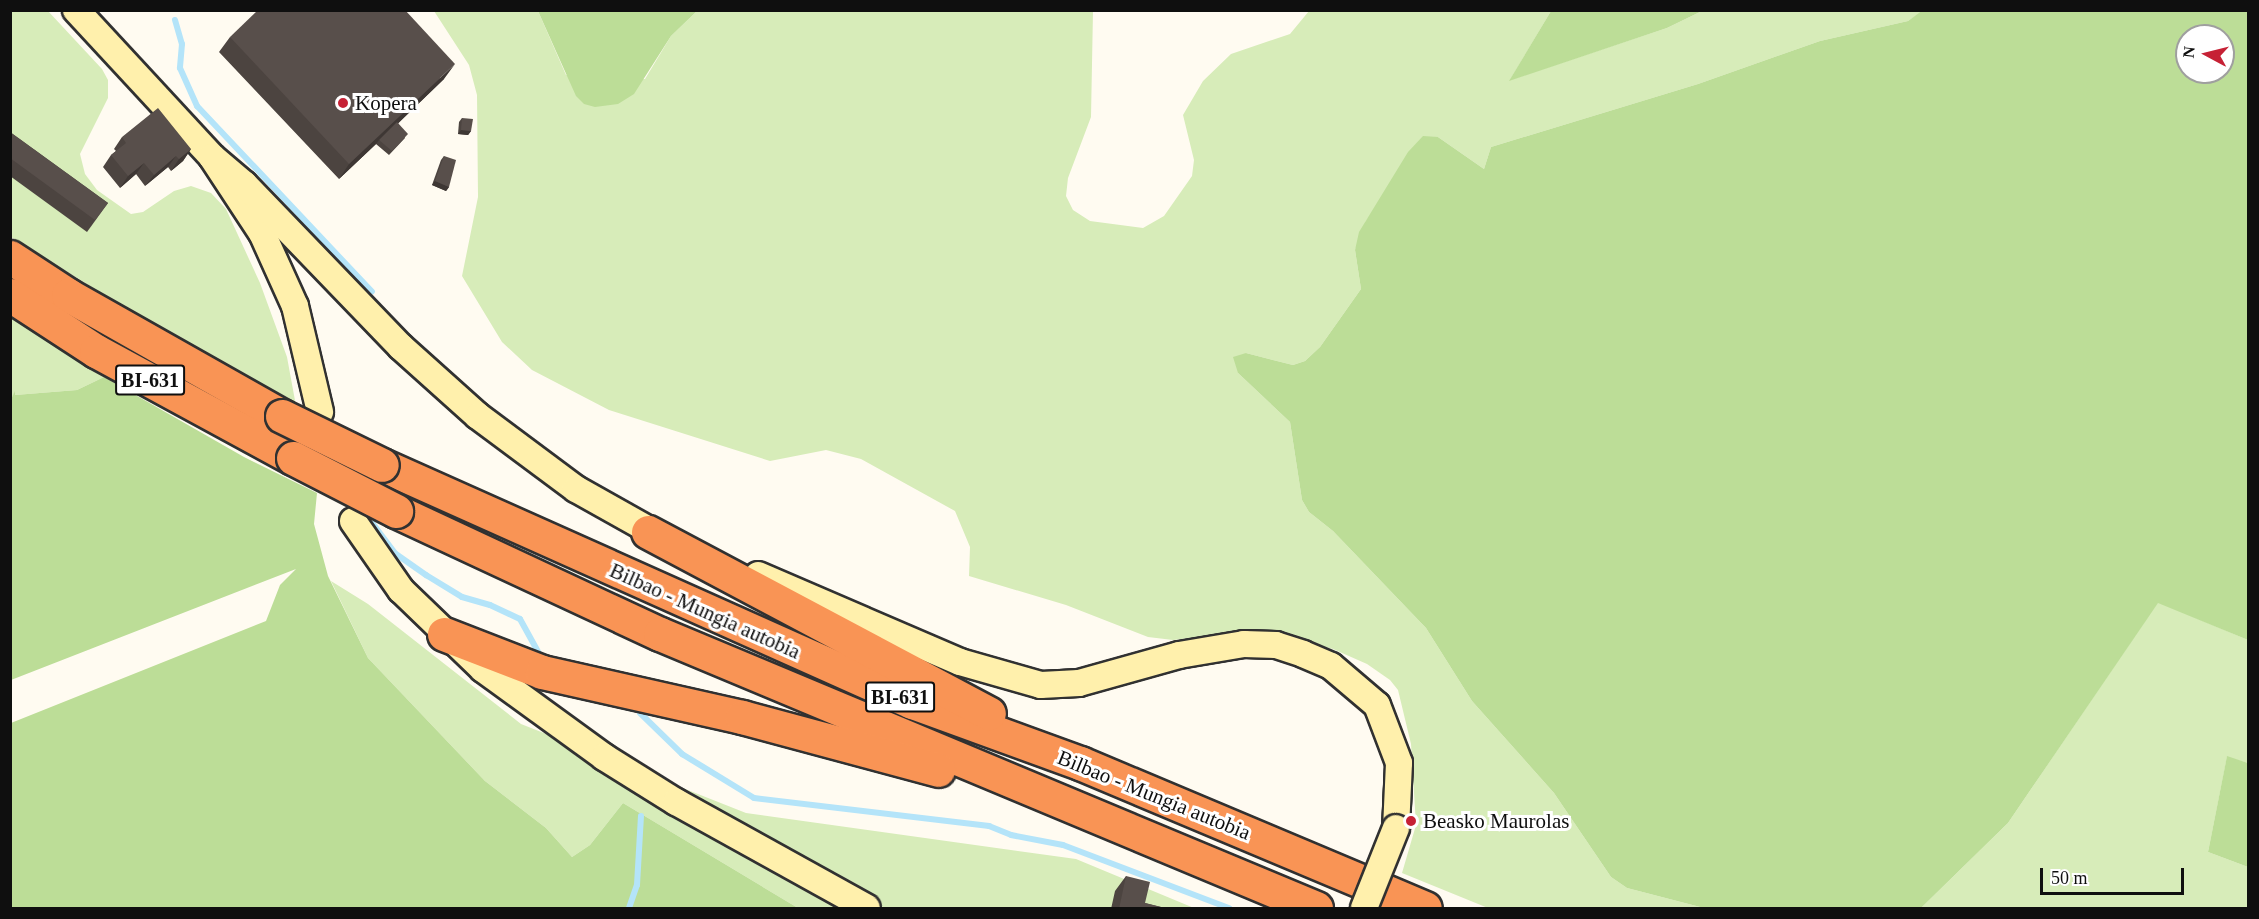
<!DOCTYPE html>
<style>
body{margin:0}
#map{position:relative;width:2259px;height:919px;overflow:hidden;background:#fffbf1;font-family:Georgia,serif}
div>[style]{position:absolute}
.green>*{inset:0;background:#d7ecb9}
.forest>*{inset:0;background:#bcdd97}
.stream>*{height:6px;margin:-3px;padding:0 3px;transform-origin:3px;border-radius:3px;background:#b4e4f9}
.roads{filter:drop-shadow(2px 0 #313131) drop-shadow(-2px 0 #313131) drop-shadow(0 2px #313131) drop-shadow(0 -2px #313131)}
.secondary>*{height:26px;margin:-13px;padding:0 13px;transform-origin:13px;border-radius:13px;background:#fff0ac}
.highway>*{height:33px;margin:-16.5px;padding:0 16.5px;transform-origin:16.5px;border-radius:16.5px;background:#f99455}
.bridges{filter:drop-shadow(2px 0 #313131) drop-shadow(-2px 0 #313131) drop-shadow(0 2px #313131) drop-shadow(0 -2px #313131)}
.secondary-bridge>*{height:26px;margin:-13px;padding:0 13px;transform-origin:13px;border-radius:13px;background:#fff0ac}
.highway-bridge>*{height:33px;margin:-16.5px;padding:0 16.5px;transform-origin:16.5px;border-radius:16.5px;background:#f99455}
.wall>*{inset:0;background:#4c4440}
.shaded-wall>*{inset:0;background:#3e3734}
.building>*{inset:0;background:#584f4b}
.dots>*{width:16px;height:16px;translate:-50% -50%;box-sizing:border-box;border:3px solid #fff;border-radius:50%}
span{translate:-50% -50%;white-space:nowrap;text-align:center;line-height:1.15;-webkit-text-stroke:6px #fff;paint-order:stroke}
.shield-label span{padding:2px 4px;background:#fff;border:2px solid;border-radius:4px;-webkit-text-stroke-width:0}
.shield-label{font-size:20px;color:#0f0f0f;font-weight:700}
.poi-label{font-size:21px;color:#0f0f0f}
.left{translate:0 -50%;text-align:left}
.street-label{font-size:21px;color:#0f0f0f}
.frame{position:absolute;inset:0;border:12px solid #0f0f0f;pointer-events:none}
.north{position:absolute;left:2175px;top:24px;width:60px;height:60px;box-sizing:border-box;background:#fff;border:2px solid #9f9f9f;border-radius:50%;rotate:277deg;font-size:16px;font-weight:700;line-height:24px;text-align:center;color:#0f0f0f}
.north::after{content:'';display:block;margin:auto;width:21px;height:27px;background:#c62135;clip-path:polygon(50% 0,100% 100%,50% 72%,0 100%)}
.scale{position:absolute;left:2040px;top:868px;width:144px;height:27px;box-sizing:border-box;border:3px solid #0f0f0f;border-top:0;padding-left:8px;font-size:18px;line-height:21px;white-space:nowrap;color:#0f0f0f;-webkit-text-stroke:4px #fff;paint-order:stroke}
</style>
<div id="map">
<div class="green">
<i style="clip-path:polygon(10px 11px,48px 11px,102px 69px,108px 80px,108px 98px,80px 154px,85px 174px,97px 190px,131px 214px,143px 212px,174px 191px,191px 186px,211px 193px,226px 209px,260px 283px,287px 357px,296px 406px,164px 332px,11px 237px)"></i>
<i style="clip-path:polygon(434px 11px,538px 11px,566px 75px,645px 79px,671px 36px,697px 11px,1093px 11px,1091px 117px,1068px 178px,1066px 196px,1073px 210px,1090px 221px,1143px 228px,1164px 216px,1192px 176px,1194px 160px,1183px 115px,1203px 81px,1231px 54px,1290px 34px,1309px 11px,1551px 11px,1510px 80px,1667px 28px,1702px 11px,1923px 11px,1908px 21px,1820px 41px,1698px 84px,1491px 147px,1484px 169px,1438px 137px,1389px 188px,1366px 221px,1355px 250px,1361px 289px,1320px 347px,1305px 361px,1293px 365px,1246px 353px,1238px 373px,1290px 422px,1302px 500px,1309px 512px,1333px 531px,1426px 628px,1472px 701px,1554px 793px,1611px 877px,1627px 888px,1704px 908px,1488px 908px,1402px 873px,1416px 825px,1411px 744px,1398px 690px,1390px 680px,1367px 664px,1333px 649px,1285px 636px,1235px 633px,1173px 640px,1148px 637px,1066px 605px,969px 576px,970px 547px,955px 511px,861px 459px,826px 450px,770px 461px,609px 410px,532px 370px,502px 342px,462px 276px,478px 197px,477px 95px,469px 65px)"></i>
<i style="clip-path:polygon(11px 318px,47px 340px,104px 377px,77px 390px,15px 395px,15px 392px,11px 399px)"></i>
<i style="clip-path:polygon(331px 581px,368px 604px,521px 724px,746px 813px,1076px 859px,1194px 908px,798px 908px,623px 803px,590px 845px,572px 857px,546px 828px,485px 781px,368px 658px)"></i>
<i style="clip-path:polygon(2158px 602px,2248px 640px,2248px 763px,2227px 757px,2208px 852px,2248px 867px,2248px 908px,1921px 908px,2008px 823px)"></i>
</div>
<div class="forest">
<i style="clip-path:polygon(evenodd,1923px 10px,2248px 11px,2248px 640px,2158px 603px,2008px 823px,1921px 908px,1704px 908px,1627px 888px,1611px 877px,1554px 793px,1472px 701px,1426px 628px,1333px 531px,1309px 512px,1302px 500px,1290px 422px,1238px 373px,1233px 357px,1246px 353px,1293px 365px,1305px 361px,1320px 347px,1361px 289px,1355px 250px,1359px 232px,1408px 152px,1423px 136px,1438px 137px,1484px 169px,1491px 147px,1698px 84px,1820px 41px,1908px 21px,1923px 10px,2187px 36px,2223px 36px,2223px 72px,2187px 72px,2187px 36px)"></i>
<i style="clip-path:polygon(538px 11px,697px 11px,671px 36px,634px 94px,618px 104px,595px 107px,584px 104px,576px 96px)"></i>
<i style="clip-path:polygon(1551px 11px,1551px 10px,1702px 11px,1667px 28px,1509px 81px)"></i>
<i style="clip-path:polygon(104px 377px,244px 457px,317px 493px,314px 524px,328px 576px,368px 658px,485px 781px,546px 828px,572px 857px,590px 845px,623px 803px,798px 908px,11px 908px,11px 723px,266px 621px,280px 585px,296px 569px,11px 680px,11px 399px,15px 391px,15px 395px,77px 390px)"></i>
<i style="clip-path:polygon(2227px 756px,2248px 763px,2248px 867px,2208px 852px)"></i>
</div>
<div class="stream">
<i style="left:175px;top:20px;width:25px;rotate:74deg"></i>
<i style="left:182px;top:44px;width:24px;rotate:95deg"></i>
<i style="left:180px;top:68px;width:42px;rotate:65.9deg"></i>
<i style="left:197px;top:106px;width:255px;rotate:46.7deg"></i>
<i style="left:373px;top:524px;width:38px;rotate:53deg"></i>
<i style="left:396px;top:554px;width:37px;rotate:35deg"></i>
<i style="left:426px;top:575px;width:42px;rotate:31.4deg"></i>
<i style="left:462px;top:597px;width:29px;rotate:16deg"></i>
<i style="left:490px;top:605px;width:33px;rotate:25deg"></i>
<i style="left:520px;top:619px;width:46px;rotate:61.2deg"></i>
<i style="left:640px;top:713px;width:59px;rotate:44.3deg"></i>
<i style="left:682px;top:754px;width:84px;rotate:31.4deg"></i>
<i style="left:754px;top:798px;width:237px;rotate:6.8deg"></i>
<i style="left:989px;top:826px;width:24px;rotate:22deg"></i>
<i style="left:1011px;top:835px;width:53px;rotate:10.9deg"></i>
<i style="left:1063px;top:845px;width:178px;rotate:20.8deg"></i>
<i style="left:629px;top:908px;width:24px;rotate:-71deg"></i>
<i style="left:637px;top:885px;width:69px;rotate:-86.7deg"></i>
</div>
<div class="roads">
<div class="secondary">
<i style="left:76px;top:10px;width:200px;rotate:47.2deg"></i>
<i style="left:212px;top:157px;width:91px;rotate:56.7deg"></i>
<i style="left:262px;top:233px;width:80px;rotate:65.7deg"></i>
<i style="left:295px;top:306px;width:109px;rotate:76.7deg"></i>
<i style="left:212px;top:157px;width:42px;rotate:40.2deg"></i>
<i style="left:244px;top:184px;width:226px;rotate:46.1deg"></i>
<i style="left:401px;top:347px;width:103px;rotate:41.9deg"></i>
<i style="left:478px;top:416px;width:122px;rotate:36.7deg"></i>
<i style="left:576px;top:489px;width:102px;rotate:29.3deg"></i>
<i style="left:353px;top:521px;width:84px;rotate:55.2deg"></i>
<i style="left:401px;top:590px;width:114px;rotate:43.9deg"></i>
<i style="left:483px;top:669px;width:150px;rotate:36deg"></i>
<i style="left:604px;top:757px;width:85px;rotate:32deg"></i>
<i style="left:676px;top:802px;width:218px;rotate:29deg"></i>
<i style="left:758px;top:575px;width:220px;rotate:23.3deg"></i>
<i style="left:960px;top:662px;width:84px;rotate:15.9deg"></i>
<i style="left:1041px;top:685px;width:38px;rotate:-3deg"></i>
<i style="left:1079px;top:683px;width:104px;rotate:-15.6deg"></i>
<i style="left:1179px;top:655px;width:66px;rotate:-9.6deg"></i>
<i style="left:1244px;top:644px;width:32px;rotate:2deg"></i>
<i style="left:1276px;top:645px;width:28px;rotate:18deg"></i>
<i style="left:1303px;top:654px;width:30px;rotate:23deg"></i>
<i style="left:1331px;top:666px;width:60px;rotate:40.3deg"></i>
<i style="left:1377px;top:705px;width:62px;rotate:69.2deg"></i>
<i style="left:1399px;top:763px;width:65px;rotate:92.6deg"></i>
</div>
<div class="highway">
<i style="left:10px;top:257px;width:69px;rotate:33.2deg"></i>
<i style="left:68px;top:295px;width:246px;rotate:29.5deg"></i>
<i style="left:10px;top:295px;width:103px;rotate:33.1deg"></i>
<i style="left:96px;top:351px;width:224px;rotate:28.5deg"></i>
<i style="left:382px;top:465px;width:581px;rotate:24.09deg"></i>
<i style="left:912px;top:702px;width:179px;rotate:20deg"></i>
<i style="left:1080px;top:763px;width:374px;rotate:22.8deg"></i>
<i style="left:396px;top:511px;width:291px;rotate:25deg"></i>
<i style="left:660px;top:634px;width:711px;rotate:22.67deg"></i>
<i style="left:648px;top:532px;width:386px;rotate:28deg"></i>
<i style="left:444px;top:634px;width:105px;rotate:21.2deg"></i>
<i style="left:542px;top:672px;width:205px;rotate:12.7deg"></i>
<i style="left:742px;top:717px;width:203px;rotate:15.1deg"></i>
</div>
</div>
<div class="bridges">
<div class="secondary-bridge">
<i style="left:1364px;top:908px;width:86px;rotate:-68.2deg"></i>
</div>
<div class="highway-bridge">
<i style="left:282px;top:416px;width:111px;rotate:26.1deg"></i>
<i style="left:293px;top:458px;width:116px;rotate:27.2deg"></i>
</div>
</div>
<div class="wall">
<i style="clip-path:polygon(230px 37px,444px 79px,398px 123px,405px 138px,389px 155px,376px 144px,339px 179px,219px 52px)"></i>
<i style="clip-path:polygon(462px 118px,471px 131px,468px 135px,458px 134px,459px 122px)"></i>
<i style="clip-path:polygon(10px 132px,108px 203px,87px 232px,10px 176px)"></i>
<i style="clip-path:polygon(122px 137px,191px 149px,183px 161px,171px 171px,168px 167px,145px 186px,136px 174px,120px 188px,103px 167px,111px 155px,116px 151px,114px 149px)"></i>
<i style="clip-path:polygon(444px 156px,449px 187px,446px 191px,432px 185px,441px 160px)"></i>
<i style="clip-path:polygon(1126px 876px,1145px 903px,1169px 909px,1111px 909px,1115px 891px)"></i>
</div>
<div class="shaded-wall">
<i style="clip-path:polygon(455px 64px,444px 79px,380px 141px,379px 140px,376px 144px,339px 179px,349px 164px)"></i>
<i style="clip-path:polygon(461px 130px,471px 131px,468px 135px,458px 134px)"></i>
<i style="clip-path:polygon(191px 149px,183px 161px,171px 171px,179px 159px)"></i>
<i style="clip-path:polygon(176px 156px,168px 167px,145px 186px,154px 175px)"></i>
<i style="clip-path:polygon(144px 163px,136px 174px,120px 188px,128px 176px)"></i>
<i style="clip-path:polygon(435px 181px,449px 187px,446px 191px,432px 185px)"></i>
</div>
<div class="building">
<i style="clip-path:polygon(258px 10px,405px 10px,455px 64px,349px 164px,230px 37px)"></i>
<i style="clip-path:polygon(158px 108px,191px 149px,179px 159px,176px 156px,154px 175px,144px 163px,128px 176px,111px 155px,126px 143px,122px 137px)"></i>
<i style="clip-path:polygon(462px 118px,473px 119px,471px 131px,461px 130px)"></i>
<i style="clip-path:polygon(397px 122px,408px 134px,392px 151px,379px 140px)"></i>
<i style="clip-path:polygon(10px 132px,108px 203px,95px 220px,10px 158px)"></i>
<i style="clip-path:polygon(444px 156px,456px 160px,449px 187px,435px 181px)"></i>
<i style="clip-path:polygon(1126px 876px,1150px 882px,1145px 903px,1169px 909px,1119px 909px)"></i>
</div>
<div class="dots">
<i style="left:343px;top:103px;background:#c62135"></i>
<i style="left:1411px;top:821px;background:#c62135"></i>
</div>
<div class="shield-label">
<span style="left:150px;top:380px">BI-631</span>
<span style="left:900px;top:697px">BI-631</span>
</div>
<div class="poi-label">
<span class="left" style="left:355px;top:103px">Kopera</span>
<span class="left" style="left:1423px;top:821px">Beasko Maurolas</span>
</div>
<div class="street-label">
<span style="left:705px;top:611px;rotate:24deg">Bilbao - Mungia autobia</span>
<span style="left:1154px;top:795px;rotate:22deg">Bilbao - Mungia autobia</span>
</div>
<div class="frame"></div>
<div class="north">N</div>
<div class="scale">50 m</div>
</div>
